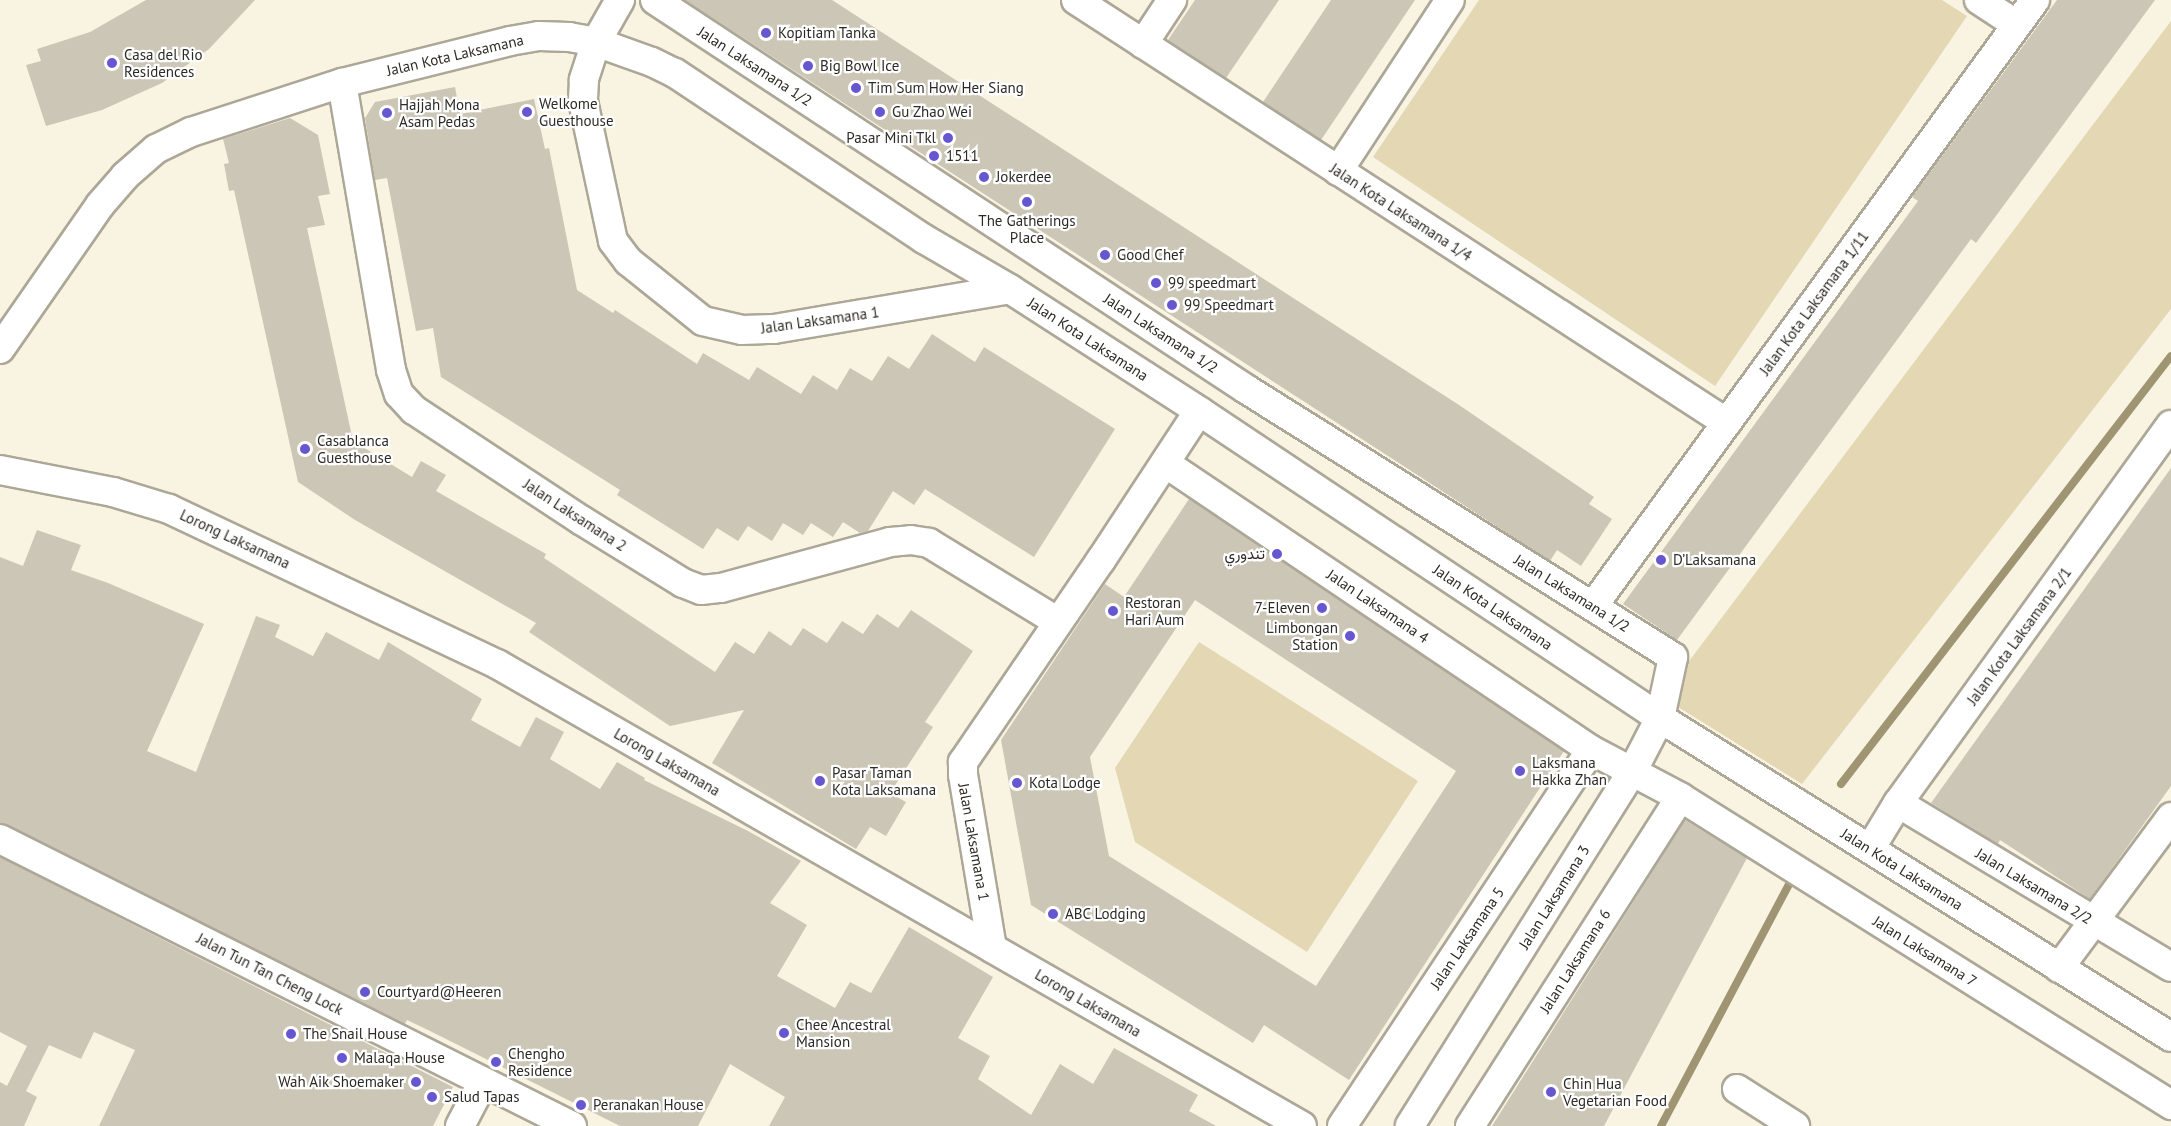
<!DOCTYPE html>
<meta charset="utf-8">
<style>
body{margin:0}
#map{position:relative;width:2171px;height:1126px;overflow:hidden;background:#f9f4e2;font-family:"PT Sans",Vazirmatn,sans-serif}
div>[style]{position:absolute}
.green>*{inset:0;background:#e3d7b4}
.stream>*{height:8px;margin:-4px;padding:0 4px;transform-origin:4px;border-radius:4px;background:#a09573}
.building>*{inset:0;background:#cbc6b5}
.roads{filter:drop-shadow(2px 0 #aca797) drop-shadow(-2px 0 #aca797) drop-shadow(0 2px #aca797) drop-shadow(0 -2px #aca797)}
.minor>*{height:28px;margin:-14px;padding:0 14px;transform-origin:14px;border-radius:14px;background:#fff}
.dots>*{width:16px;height:16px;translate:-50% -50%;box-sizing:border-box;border:3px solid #fff;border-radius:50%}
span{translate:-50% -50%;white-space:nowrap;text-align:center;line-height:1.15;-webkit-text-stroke:4.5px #fff;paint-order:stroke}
.poi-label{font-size:15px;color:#2c2a24}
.left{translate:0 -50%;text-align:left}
.right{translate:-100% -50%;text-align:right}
.street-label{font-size:15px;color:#2c2a24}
</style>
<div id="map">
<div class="green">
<i style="clip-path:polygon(1479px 0,1942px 0,1967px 16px,1715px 386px,1373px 157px)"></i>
<i style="clip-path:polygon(2171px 21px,2171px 309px,1802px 784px,1662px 697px)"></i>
<i style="clip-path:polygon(1199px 642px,1418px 781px,1307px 952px,1135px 842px,1115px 768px)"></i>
</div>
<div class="stream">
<i style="left:1841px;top:784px;width:540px;rotate:-52.37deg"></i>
<i style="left:1661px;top:1126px;width:284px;rotate:-62.1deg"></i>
</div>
<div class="building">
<i style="clip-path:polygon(146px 0,255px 0,209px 49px,162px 83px,102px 110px,46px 126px,26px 65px,41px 61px,37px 49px,90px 32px)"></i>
<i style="clip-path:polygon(685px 0,832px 0,1459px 405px,1594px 497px,1589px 504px,1612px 519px,1581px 566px,1557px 550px,1550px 561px)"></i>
<i style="clip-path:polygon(1195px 0,1279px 0,1226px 78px,1168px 40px)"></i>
<i style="clip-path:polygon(1331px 0,1415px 0,1321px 140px,1263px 102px)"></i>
<i style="clip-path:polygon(2057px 0,2155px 0,1976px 243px,1971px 239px,1677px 640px,1623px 604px,1918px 201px,1912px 197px)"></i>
<i style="clip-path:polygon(455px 87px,460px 114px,534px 99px,545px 149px,549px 148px,577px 290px,613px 313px,615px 310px,697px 364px,703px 353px,749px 380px,757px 367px,801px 394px,813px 375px,837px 390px,850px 368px,872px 381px,888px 356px,909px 369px,932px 334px,975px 362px,984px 347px,1115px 429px,1034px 557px,925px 489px,914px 505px,893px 491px,868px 531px,860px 533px,843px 522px,833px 537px,811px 523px,803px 535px,783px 523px,772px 541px,748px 526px,738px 541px,717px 528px,703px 549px,617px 495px,620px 490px,441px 377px,433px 328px,416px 331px,387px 178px,375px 180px,365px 118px,375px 102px)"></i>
<i style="clip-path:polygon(290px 118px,318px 135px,330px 194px,318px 196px,325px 225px,307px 228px,353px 441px,412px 477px,421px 461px,446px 475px,436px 491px,546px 554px,544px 558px,715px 672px,735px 642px,754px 654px,769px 631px,791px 646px,803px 628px,827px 643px,842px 621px,863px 634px,877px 614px,898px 628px,911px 610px,973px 651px,925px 722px,933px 727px,890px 793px,906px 802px,886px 836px,870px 827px,856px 849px,712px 763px,744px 710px,670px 726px,529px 632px,536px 623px,355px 520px,298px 482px,234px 190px,229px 191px,224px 164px,229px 163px,223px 139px)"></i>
<i style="clip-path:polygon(2171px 468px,2171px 786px,2090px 899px,2000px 840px,1998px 844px,1931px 803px)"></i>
<i style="clip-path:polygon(evenodd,1189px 499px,1564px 751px,1349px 1080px,1264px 1025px,1253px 1043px,1031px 905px,1001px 740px,1105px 584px,1124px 597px,1189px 499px,1195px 600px,1456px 771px,1316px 986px,1109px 856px,1090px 757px,1195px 600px)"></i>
<i style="clip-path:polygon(37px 530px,81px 545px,71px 570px,108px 583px,204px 624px,147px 751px,196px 772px,256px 616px,280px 625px,275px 637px,313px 656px,326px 632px,379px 660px,388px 642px,482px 699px,471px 720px,520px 747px,536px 717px,564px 732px,550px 759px,600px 789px,617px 762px,645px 778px,644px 780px,748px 831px,801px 861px,770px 903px,807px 925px,777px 976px,835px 1008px,850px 982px,871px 993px,909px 927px,993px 977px,958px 1038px,990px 1056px,978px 1079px,1031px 1115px,1060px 1064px,1093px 1084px,1114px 1048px,1198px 1095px,1189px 1111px,1216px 1126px,769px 1126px,785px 1097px,730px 1064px,698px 1126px,620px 1126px,430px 1031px,407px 1020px,405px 1024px,0 823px,0 557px,23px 566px)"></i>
<i style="clip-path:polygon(1685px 820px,1747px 858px,1604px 1126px,1492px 1126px)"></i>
<i style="clip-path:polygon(0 857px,453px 1087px,433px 1126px,99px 1126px,135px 1050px,94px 1032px,81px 1059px,49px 1045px,26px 1091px,37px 1097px,24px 1126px,0 1126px,0 1082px,7px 1086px,27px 1046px,0 1032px)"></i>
</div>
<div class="roads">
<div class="minor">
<i style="left:620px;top:0;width:48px;rotate:119.7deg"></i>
<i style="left:596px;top:42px;width:40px;rotate:108deg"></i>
<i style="left:584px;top:80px;width:21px;rotate:93deg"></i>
<i style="left:583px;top:101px;width:143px;rotate:77.9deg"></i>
<i style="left:613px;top:241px;width:25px;rotate:53deg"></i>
<i style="left:628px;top:261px;width:96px;rotate:38.7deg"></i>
<i style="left:703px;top:321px;width:40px;rotate:13deg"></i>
<i style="left:742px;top:330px;width:32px;rotate:-2deg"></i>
<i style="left:774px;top:329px;width:239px;rotate:-9.6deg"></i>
<i style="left:655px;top:0;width:708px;rotate:33.35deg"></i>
<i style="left:1246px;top:389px;width:504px;rotate:32.11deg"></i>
<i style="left:1673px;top:657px;width:62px;rotate:102deg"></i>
<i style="left:1660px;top:718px;width:59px;rotate:117.4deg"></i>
<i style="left:1633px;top:770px;width:420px;rotate:122.1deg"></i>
<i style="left:1076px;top:0;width:776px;rotate:33.01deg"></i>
<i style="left:1979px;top:0;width:45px;rotate:33.3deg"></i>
<i style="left:1143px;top:44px;width:53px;rotate:-56.6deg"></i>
<i style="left:342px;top:83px;width:291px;rotate:80.3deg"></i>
<i style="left:391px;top:370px;width:25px;rotate:72deg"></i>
<i style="left:399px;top:394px;width:22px;rotate:47deg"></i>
<i style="left:414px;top:410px;width:200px;rotate:33.4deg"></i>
<i style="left:581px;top:520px;width:120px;rotate:31.7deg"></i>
<i style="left:683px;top:583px;width:19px;rotate:21deg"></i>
<i style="left:701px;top:590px;width:20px;rotate:-6deg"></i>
<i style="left:721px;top:588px;width:175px;rotate:-15.2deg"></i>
<i style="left:890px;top:542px;width:21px;rotate:-5deg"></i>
<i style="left:911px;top:540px;width:18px;rotate:9deg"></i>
<i style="left:929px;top:543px;width:150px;rotate:31.4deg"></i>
<i style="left:1338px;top:171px;width:204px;rotate:-56.8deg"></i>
<i style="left:0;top:349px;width:175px;rotate:-55.2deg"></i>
<i style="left:100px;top:205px;width:38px;rotate:-49deg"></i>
<i style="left:125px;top:176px;width:41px;rotate:-41.1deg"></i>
<i style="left:156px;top:149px;width:39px;rotate:-26deg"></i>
<i style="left:191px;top:132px;width:159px;rotate:-18deg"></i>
<i style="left:342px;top:83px;width:173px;rotate:-14deg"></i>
<i style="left:510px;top:41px;width:29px;rotate:-10deg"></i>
<i style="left:539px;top:36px;width:30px;rotate:2deg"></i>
<i style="left:569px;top:37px;width:27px;rotate:10deg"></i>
<i style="left:596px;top:42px;width:59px;rotate:19.7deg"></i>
<i style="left:652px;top:62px;width:25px;rotate:26deg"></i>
<i style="left:675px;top:73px;width:299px;rotate:33.7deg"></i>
<i style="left:924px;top:239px;width:99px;rotate:30.2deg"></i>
<i style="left:1010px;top:289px;width:225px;rotate:32.8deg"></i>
<i style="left:1199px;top:411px;width:554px;rotate:33.66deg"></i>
<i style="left:1660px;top:718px;width:602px;rotate:31.98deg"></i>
<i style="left:1165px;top:463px;width:514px;rotate:33.97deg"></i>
<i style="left:1591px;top:750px;width:101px;rotate:27.8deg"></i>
<i style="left:1680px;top:797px;width:580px;rotate:32.1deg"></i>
<i style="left:0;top:470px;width:115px;rotate:11deg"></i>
<i style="left:113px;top:492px;width:59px;rotate:16.9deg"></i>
<i style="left:169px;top:509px;width:363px;rotate:25.3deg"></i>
<i style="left:497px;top:664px;width:928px;rotate:29.85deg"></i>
<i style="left:1593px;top:606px;width:750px;rotate:-53.89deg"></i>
<i style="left:1898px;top:803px;width:318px;rotate:31deg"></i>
<i style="left:0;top:839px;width:640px;rotate:26.65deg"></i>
<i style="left:1870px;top:849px;width:54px;rotate:-58.7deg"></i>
<i style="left:1898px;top:803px;width:466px;rotate:-54.2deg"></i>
<i style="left:992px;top:948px;width:175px;rotate:-99.5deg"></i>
<i style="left:963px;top:775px;width:13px;rotate:-90deg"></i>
<i style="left:963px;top:762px;width:245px;rotate:-55.7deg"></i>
<i style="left:1101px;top:560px;width:178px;rotate:-56.7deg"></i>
<i style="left:2059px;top:968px;width:188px;rotate:-53.4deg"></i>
<i style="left:1737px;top:1089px;width:69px;rotate:32.5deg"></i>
<i style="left:460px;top:1126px;width:50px;rotate:-62.4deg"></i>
<i style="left:1342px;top:1126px;width:451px;rotate:-56.5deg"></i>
<i style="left:1470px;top:1126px;width:390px;rotate:-57.4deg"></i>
</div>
</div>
<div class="dots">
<i style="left:766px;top:33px;background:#6656cf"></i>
<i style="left:112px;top:63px;background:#6656cf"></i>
<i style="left:808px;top:66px;background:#6656cf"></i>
<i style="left:856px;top:88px;background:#6656cf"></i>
<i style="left:527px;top:112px;background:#6656cf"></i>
<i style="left:880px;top:112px;background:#6656cf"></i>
<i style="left:387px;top:113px;background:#6656cf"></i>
<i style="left:948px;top:138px;background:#6656cf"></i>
<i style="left:934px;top:156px;background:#6656cf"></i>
<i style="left:984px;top:177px;background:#6656cf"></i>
<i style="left:1027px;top:202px;background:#6656cf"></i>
<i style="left:1105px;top:255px;background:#6656cf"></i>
<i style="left:1156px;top:283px;background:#6656cf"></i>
<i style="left:1172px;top:305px;background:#6656cf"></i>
<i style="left:305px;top:449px;background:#6656cf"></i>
<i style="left:1277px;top:554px;background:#6656cf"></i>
<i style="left:1661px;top:560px;background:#6656cf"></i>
<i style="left:1322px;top:608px;background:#6656cf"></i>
<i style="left:1113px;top:611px;background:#6656cf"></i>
<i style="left:1350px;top:636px;background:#6656cf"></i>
<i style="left:1520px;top:771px;background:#6656cf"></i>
<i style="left:820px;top:781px;background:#6656cf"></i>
<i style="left:1017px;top:783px;background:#6656cf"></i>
<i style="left:1053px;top:914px;background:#6656cf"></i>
<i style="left:365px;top:992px;background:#6656cf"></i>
<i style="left:784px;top:1033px;background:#6656cf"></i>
<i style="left:291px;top:1034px;background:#6656cf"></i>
<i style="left:342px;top:1058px;background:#6656cf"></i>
<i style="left:496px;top:1062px;background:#6656cf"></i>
<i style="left:416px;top:1082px;background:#6656cf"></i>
<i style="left:1551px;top:1092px;background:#6656cf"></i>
<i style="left:432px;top:1097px;background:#6656cf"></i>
<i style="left:581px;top:1105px;background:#6656cf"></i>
</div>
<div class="poi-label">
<span class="left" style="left:778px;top:33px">Kopitiam Tanka</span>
<span class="left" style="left:124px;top:63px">Casa del Rio<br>Residences</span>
<span class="left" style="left:820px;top:66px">Big Bowl Ice</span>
<span class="left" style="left:868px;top:88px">Tim Sum How Her Siang</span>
<span class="left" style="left:539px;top:112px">Welkome<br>Guesthouse</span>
<span class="left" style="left:399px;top:113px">Hajjah Mona<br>Asam Pedas</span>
<span class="left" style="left:892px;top:112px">Gu Zhao Wei</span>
<span class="right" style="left:936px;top:138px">Pasar Mini Tkl</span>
<span class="left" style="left:946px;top:156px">1511</span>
<span class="left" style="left:996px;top:177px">Jokerdee</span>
<span style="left:1027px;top:229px">The Gatherings<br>Place</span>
<span class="left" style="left:1117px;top:255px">Good Chef</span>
<span class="left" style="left:1168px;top:283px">99 speedmart</span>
<span class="left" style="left:1184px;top:305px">99 Speedmart</span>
<span class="left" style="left:317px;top:449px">Casablanca<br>Guesthouse</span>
<span class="right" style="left:1265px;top:554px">تندوري</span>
<span class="left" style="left:1673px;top:560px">D’Laksamana</span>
<span class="left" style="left:1125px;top:611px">Restoran<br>Hari Aum</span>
<span class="right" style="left:1310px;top:608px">7-Eleven</span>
<span class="right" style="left:1338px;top:636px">Limbongan<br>Station</span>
<span class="left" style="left:1532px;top:771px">Laksmana<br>Hakka Zhan</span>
<span class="left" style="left:832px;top:781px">Pasar Taman<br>Kota Laksamana</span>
<span class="left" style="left:1029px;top:783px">Kota Lodge</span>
<span class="left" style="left:1065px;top:914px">ABC Lodging</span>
<span class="left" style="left:377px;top:992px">Courtyard@Heeren</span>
<span class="left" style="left:796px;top:1033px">Chee Ancestral<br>Mansion</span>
<span class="left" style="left:303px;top:1034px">The Snail House</span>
<span class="left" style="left:508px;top:1062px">Chengho<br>Residence</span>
<span class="left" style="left:354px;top:1058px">Malaqa House</span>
<span class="right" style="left:404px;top:1082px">Wah Aik Shoemaker</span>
<span class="left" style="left:1563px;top:1092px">Chin Hua<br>Vegetarian Food</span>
<span class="left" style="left:444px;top:1097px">Salud Tapas</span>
<span class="left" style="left:593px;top:1105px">Peranakan House</span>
</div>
<div class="street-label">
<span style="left:455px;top:55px;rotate:-13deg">Jalan Kota Laksamana</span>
<span style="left:755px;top:66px;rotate:33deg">Jalan Laksamana 1/2</span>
<span style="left:1401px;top:212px;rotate:33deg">Jalan Kota Laksamana 1/4</span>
<span style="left:1814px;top:303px;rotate:-54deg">Jalan Kota Laksamana 1/11</span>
<span style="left:820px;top:320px;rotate:-8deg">Jalan Laksamana 1</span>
<span style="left:1161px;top:333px;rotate:33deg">Jalan Laksamana 1/2</span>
<span style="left:1088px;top:339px;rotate:33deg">Jalan Kota Laksamana</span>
<span style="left:575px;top:515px;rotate:33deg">Jalan Laksamana 2</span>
<span style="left:235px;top:539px;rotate:25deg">Lorong Laksamana</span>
<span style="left:1572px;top:593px;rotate:32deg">Jalan Laksamana 1/2</span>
<span style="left:1378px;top:606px;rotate:34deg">Jalan Laksamana 4</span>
<span style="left:1493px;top:607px;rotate:34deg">Jalan Kota Laksamana</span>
<span style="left:2019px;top:636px;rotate:-54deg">Jalan Kota Laksamana 2/1</span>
<span style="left:667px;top:762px;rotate:30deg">Lorong Laksamana</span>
<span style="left:974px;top:842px;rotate:80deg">Jalan Laksamana 1</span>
<span style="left:1902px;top:869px;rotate:32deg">Jalan Kota Laksamana</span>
<span style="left:2034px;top:886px;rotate:31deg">Jalan Laksamana 2/2</span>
<span style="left:1554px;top:897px;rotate:-58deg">Jalan Laksamana 3</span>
<span style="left:1467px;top:938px;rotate:-56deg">Jalan Laksamana 5</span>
<span style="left:1925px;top:951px;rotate:32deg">Jalan Laksamana 7</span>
<span style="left:1575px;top:961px;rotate:-58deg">Jalan Laksamana 6</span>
<span style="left:270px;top:974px;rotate:27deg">Jalan Tun Tan Cheng Lock</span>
<span style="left:1088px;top:1003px;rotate:30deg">Lorong Laksamana</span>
</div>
</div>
